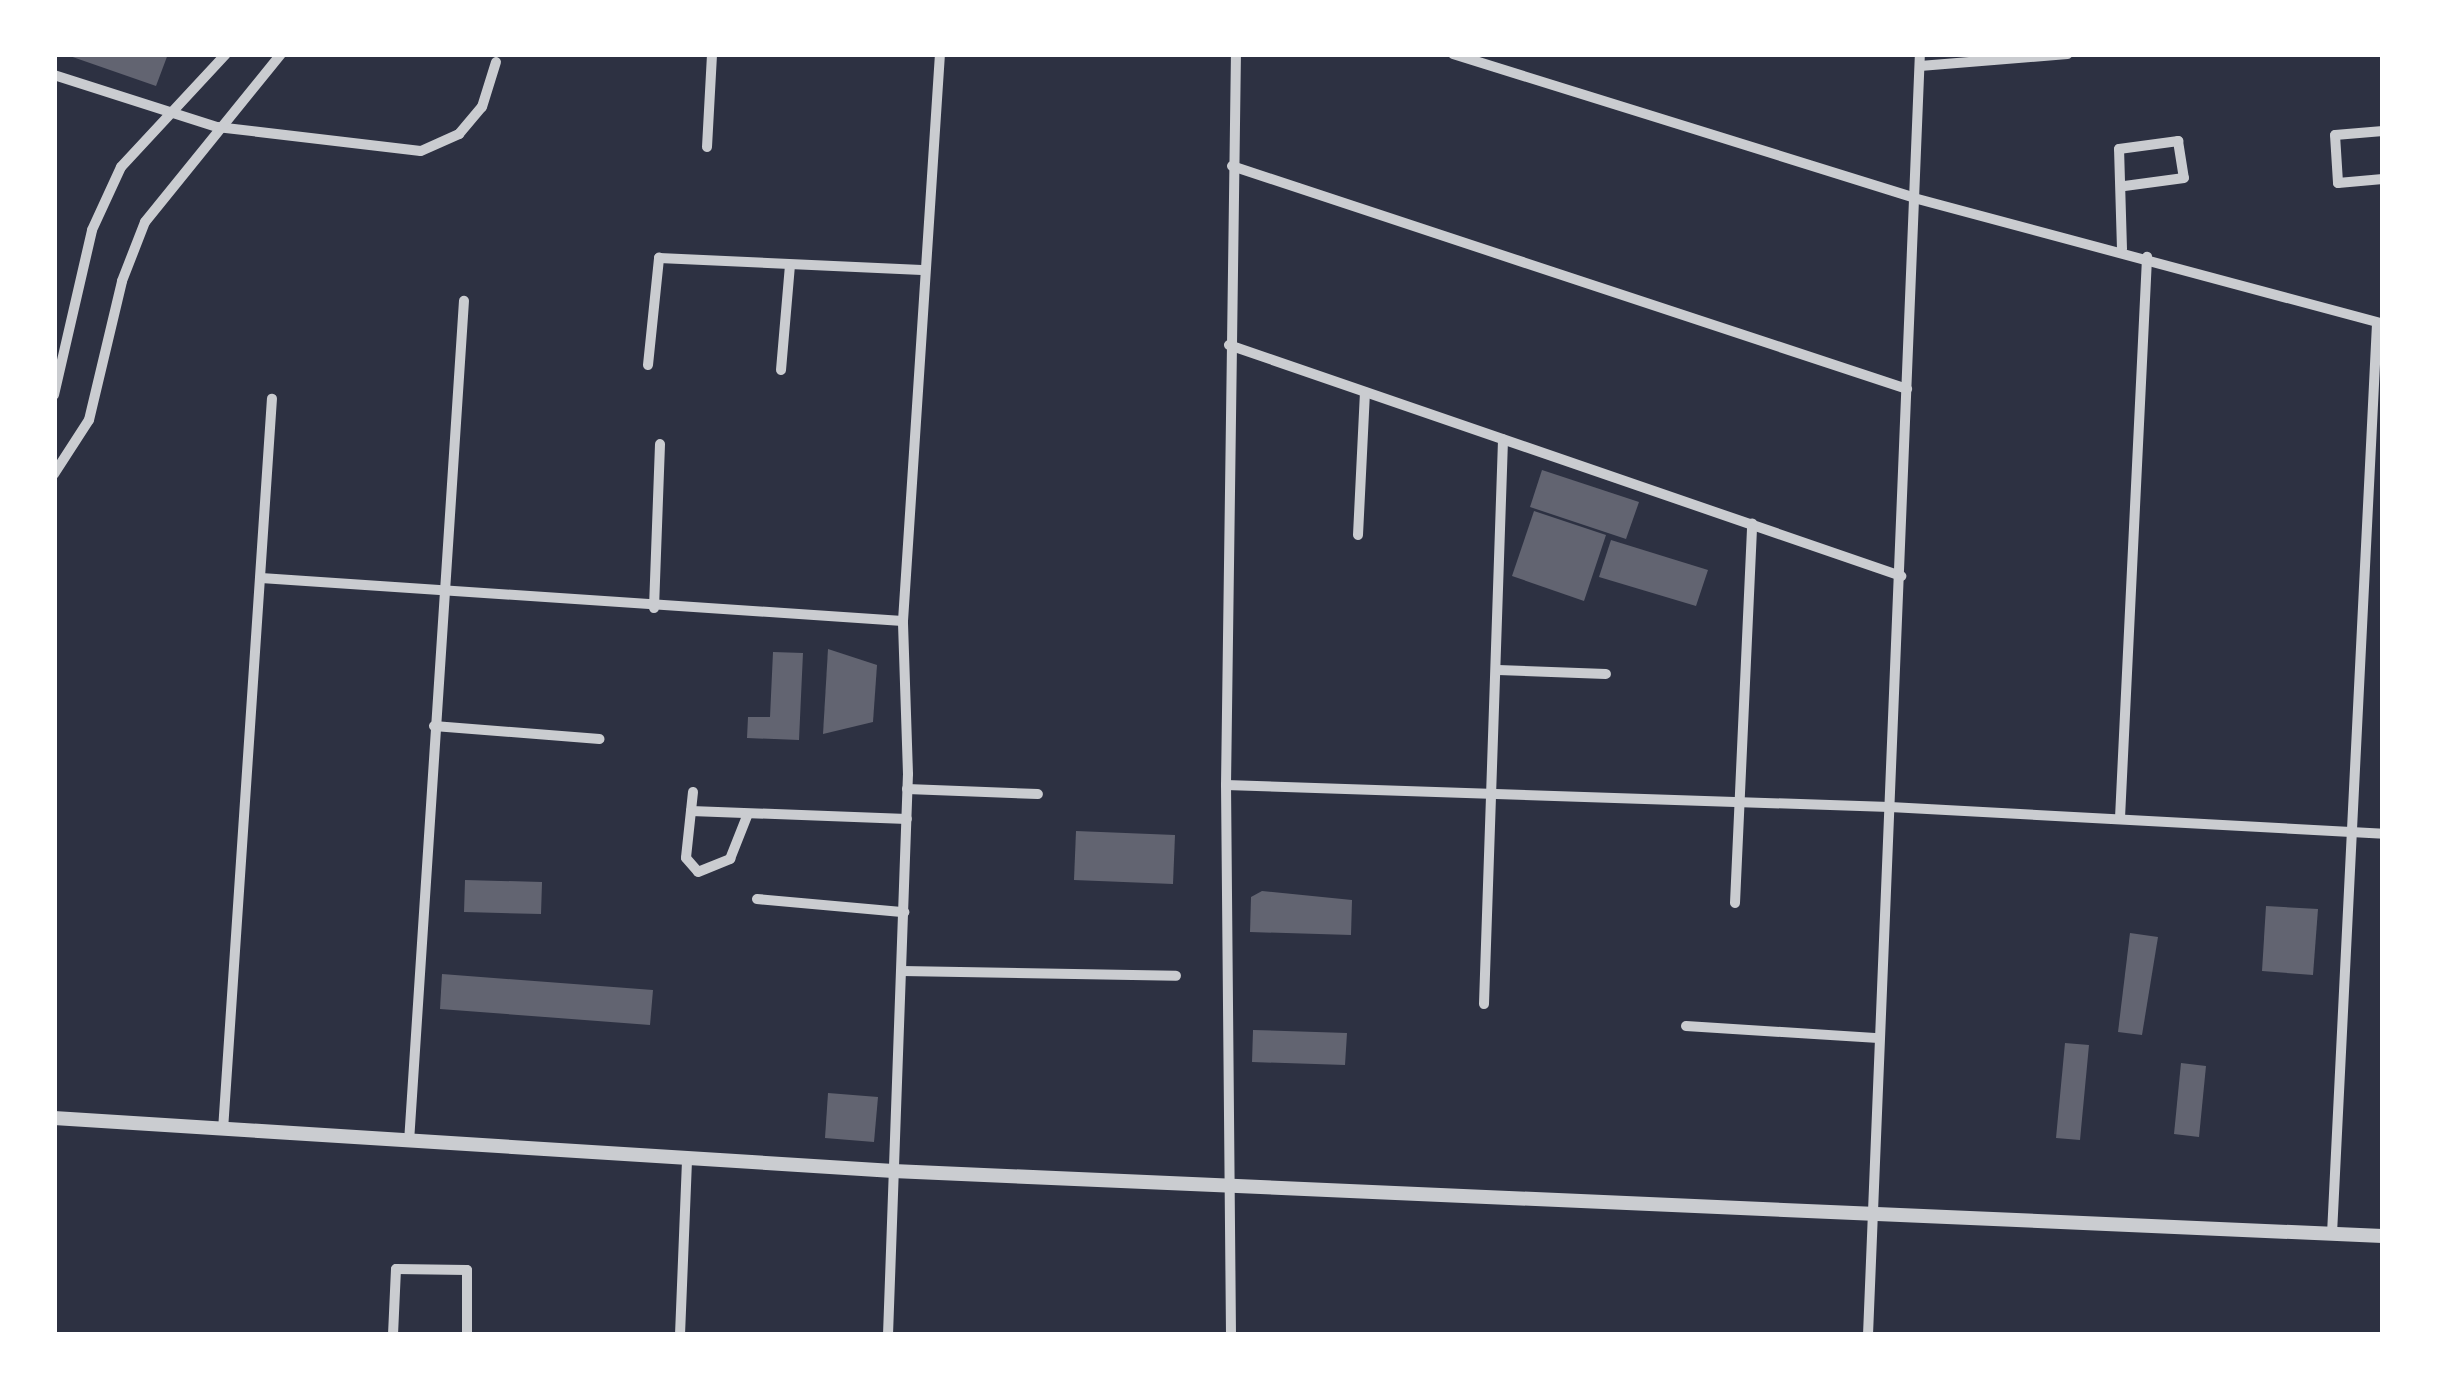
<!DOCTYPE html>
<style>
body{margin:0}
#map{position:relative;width:2437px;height:1389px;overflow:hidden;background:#2d3142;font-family:Ubuntu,sans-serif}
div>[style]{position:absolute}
.building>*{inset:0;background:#626471}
.minor>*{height:10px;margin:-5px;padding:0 5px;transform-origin:5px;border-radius:5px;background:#caccd0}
.tertiary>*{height:14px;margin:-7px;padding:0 7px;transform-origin:7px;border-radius:7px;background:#caccd0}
span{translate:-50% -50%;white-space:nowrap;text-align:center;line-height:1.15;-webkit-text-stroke:9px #fff;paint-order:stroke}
.frame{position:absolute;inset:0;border:57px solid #fff;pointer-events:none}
</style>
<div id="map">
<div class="building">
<i style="clip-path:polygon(64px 54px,168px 54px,156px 86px)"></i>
<i style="clip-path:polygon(1542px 470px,1639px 502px,1626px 539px,1530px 507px)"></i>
<i style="clip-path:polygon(1534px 511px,1606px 535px,1584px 601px,1512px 576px)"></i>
<i style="clip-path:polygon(1611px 540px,1708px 570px,1696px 606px,1599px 577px)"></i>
<i style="clip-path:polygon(828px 649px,877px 665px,873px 722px,823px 734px)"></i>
<i style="clip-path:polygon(773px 652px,803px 653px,799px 740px,747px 738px,748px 717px,770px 717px)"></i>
<i style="clip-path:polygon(1076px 831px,1175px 835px,1173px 884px,1074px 880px)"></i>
<i style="clip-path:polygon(465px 880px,542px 882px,541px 914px,464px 912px)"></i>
<i style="clip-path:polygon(1262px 891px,1352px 900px,1351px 935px,1250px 932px,1251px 897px)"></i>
<i style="clip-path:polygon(2266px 906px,2318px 909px,2313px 975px,2262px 971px)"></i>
<i style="clip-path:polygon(2130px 933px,2158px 937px,2142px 1035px,2118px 1032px)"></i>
<i style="clip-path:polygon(442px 974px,653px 990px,650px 1025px,440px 1009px)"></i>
<i style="clip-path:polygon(1253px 1030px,1347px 1033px,1345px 1065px,1252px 1062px)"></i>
<i style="clip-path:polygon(2065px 1043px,2089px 1045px,2080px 1140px,2056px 1138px)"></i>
<i style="clip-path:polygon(2181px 1063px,2206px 1066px,2199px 1137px,2174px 1134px)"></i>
<i style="clip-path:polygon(828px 1093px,878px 1097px,874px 1142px,825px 1138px)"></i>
</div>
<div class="minor">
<i style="left:1453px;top:54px;width:483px;rotate:17.3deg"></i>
<i style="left:1914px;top:198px;width:486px;rotate:15deg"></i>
<i style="left:1920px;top:66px;width:148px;rotate:-4.6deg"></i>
<i style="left:54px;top:75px;width:171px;rotate:17.7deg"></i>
<i style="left:217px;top:127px;width:205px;rotate:6.7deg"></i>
<i style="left:421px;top:151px;width:42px;rotate:-24.1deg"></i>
<i style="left:459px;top:134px;width:35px;rotate:-50deg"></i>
<i style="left:482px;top:107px;width:47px;rotate:-72.7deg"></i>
<i style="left:2383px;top:131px;width:48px;rotate:175.2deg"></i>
<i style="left:2335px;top:135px;width:48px;rotate:86.4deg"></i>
<i style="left:2338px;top:183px;width:45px;rotate:-5.1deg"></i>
<i style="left:707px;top:147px;width:93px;rotate:-86.9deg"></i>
<i style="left:1232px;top:166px;width:711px;rotate:18.28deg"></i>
<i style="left:2122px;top:249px;width:100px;rotate:-91.7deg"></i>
<i style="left:2119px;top:149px;width:60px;rotate:-7.7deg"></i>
<i style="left:2178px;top:141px;width:37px;rotate:81deg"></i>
<i style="left:2184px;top:178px;width:60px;rotate:172.3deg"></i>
<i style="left:1229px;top:345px;width:711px;rotate:18.97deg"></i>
<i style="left:648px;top:365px;width:108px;rotate:-84.1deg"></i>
<i style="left:659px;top:258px;width:263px;rotate:2.6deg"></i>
<i style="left:781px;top:370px;width:104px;rotate:-85.1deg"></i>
<i style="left:54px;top:395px;width:169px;rotate:-77deg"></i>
<i style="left:92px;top:230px;width:69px;rotate:-65.3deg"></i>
<i style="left:121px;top:167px;width:154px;rotate:-47.1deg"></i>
<i style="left:54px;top:474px;width:64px;rotate:-57.1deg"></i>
<i style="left:89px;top:420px;width:143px;rotate:-76.6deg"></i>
<i style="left:122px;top:281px;width:63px;rotate:-68.7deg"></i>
<i style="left:145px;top:222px;width:216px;rotate:-51deg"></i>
<i style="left:1358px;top:535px;width:143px;rotate:-87.2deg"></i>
<i style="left:261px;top:578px;width:643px;rotate:3.83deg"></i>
<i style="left:654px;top:608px;width:164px;rotate:-87.9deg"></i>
<i style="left:1498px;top:670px;width:108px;rotate:2.1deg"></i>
<i style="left:434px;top:726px;width:166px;rotate:4.5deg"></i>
<i style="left:1226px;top:785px;width:664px;rotate:1.9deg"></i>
<i style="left:1890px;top:807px;width:494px;rotate:3.1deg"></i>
<i style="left:907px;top:789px;width:131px;rotate:2.2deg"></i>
<i style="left:693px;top:792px;width:66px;rotate:96.1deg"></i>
<i style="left:686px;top:858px;width:18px;rotate:49deg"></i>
<i style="left:698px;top:872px;width:35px;rotate:-22deg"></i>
<i style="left:730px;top:859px;width:46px;rotate:-68.4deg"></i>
<i style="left:691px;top:811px;width:216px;rotate:2.1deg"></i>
<i style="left:2120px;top:818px;width:562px;rotate:-87.24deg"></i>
<i style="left:757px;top:899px;width:148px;rotate:5.1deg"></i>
<i style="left:1735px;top:903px;width:380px;rotate:-87.4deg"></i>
<i style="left:902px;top:971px;width:274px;rotate:1deg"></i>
<i style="left:1484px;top:1004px;width:565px;rotate:-88.07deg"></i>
<i style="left:1686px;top:1026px;width:193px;rotate:3.6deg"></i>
<i style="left:223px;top:1130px;width:733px;rotate:-86.17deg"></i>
<i style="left:409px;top:1142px;width:843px;rotate:-86.26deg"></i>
<i style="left:2332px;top:1234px;width:912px;rotate:-87.17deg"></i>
<i style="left:393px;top:1335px;width:66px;rotate:-87.4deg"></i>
<i style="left:396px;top:1269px;width:71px;rotate:0.8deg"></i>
<i style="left:467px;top:1270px;width:65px;rotate:90deg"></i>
<i style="left:680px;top:1335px;width:175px;rotate:-87.7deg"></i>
<i style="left:888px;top:1335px;width:561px;rotate:-87.96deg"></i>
<i style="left:908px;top:774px;width:153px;rotate:-91.9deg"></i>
<i style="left:903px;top:621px;width:568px;rotate:-86.27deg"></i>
<i style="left:1231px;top:1335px;width:550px;rotate:-90.52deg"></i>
<i style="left:1226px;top:785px;width:731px;rotate:-89.22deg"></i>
<i style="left:1868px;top:1335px;width:1282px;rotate:-87.68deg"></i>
</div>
<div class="tertiary">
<i style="left:54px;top:1118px;width:841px;rotate:3.61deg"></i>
<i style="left:893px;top:1171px;width:1491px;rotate:2.5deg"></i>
</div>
<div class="frame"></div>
</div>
